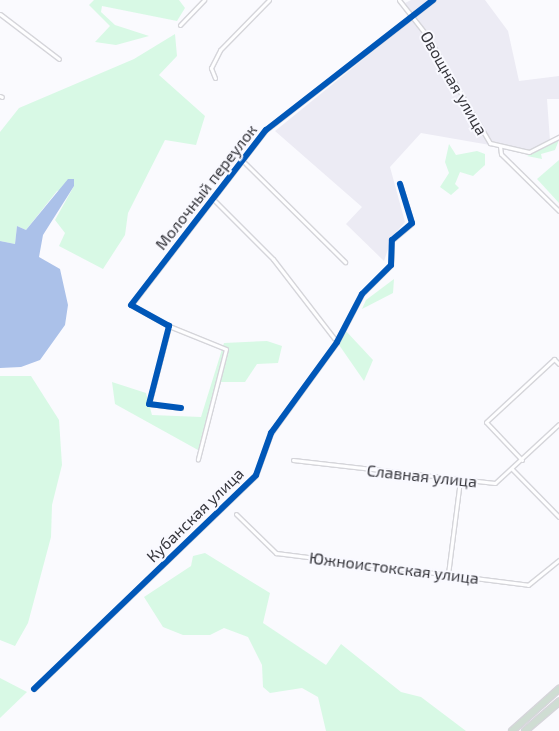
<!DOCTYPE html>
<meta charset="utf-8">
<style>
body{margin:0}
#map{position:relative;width:559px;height:731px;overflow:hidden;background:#fafafe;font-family:"Exo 2",sans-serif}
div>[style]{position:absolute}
.built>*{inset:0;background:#ecebf4}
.green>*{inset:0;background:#d8f9e5}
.water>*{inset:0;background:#abc1e9}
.roads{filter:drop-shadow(1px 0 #d5d5da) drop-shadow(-1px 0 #d5d5da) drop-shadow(0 1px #d5d5da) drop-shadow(0 -1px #d5d5da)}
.street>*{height:3px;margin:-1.5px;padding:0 1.5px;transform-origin:1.5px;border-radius:1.5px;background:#fefeff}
.highway>*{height:5.5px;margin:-2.75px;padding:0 2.75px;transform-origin:2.75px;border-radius:2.75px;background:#cfddd3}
.cycleway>*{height:6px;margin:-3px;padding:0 3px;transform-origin:3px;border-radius:3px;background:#0057b8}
span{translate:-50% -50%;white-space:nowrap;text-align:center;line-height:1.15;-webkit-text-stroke:4px #f9f9ff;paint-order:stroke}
.street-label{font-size:16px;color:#36363c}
</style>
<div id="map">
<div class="built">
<i style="clip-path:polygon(411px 0,485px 0,508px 31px,519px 81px,559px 76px,559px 99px,547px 99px,550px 141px,539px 149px,524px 151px,421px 133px,390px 167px,405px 222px,392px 237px,384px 261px,346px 224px,362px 207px,275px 131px,414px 18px,405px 3px)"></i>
</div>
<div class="green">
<i style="clip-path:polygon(94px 0,179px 0,185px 8px,177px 21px,102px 6px,101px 12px,115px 25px,149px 36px,116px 45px,95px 42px,110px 26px,89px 5px)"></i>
<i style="clip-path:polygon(175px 34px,177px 56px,159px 75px,205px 116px,196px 145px,165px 140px,128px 213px,125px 235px,103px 269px,59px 246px,65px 233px,55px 220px,74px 186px,57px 191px,26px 230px,17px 226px,15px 244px,0 241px,0 132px,19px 108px,134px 59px)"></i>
<i style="clip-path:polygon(559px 140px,555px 150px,541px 154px,542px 159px,527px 156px)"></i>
<i style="clip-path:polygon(449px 144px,456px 155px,477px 151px,485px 154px,485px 165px,473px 176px,460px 172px,455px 184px,459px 188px,451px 195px,440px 187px,449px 173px,445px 162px)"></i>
<i style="clip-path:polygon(559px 160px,559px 203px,537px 179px)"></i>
<i style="clip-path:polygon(394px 279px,393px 293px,362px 309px,366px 300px)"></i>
<i style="clip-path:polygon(345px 330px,373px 360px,364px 381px,337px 342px)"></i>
<i style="clip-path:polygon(267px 341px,282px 346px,278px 363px,257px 364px,245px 382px,221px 382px,198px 450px,115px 404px,112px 382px,146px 393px,152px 415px,201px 417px,224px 343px)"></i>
<i style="clip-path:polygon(0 376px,31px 376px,59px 420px,62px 465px,52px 505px,51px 537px,28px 623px,15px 646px,0 640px)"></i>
<i style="clip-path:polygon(205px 553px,270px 593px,263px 623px,326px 665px,341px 644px,401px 692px,421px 697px,466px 731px,326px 731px,318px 697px,302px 688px,270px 693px,263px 687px,262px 665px,248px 637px,224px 628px,210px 635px,183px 635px,163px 627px,144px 597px,191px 566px,193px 556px)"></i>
<i style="clip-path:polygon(0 678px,27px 692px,0 718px)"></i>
</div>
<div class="water">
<i style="clip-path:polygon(68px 179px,74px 179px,74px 186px,43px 235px,39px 257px,60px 269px,68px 305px,65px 325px,40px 360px,21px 367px,0 368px,0 241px,15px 244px,17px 226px,26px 230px)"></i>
</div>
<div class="roads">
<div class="street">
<i style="left:399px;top:0;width:47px;rotate:51.9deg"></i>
<i style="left:428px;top:37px;width:123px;rotate:59.7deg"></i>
<i style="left:490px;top:143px;width:40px;rotate:13deg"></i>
<i style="left:529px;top:152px;width:34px;rotate:-27deg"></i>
<i style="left:0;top:14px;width:74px;rotate:37.3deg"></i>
<i style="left:180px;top:25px;width:35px;rotate:-46deg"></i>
<i style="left:215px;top:78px;width:11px;rotate:-112deg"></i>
<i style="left:211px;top:68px;width:20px;rotate:-63deg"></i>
<i style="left:220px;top:50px;width:70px;rotate:-45.6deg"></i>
<i style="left:0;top:96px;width:2px;rotate:27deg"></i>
<i style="left:500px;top:146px;width:8px;rotate:83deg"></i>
<i style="left:501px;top:154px;width:81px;rotate:44.5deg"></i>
<i style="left:245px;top:163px;width:141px;rotate:44.7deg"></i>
<i style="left:215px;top:201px;width:82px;rotate:45deg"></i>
<i style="left:273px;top:259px;width:105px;rotate:52.4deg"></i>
<i style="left:169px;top:326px;width:61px;rotate:22deg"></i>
<i style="left:226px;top:349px;width:114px;rotate:104.3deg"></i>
<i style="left:181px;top:408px;width:32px;rotate:-173deg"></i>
<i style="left:149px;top:404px;width:81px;rotate:-75.6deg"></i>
<i style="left:169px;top:326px;width:43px;rotate:-151.1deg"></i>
<i style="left:131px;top:305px;width:221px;rotate:-52.4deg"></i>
<i style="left:266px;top:130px;width:212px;rotate:-37.9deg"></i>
<i style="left:293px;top:460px;width:203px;rotate:6.5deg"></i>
<i style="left:495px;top:483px;width:87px;rotate:-42.7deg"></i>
<i style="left:522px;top:460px;width:52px;rotate:-133.5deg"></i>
<i style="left:486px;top:422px;width:93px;rotate:-42.8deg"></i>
<i style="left:554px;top:359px;width:7px;rotate:45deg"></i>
<i style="left:512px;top:469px;width:67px;rotate:45.6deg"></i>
<i style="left:236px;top:514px;width:56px;rotate:44.3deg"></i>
<i style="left:276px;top:553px;width:254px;rotate:7.2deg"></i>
<i style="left:528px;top:585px;width:40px;rotate:-39deg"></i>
<i style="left:448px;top:574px;width:95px;rotate:-82.7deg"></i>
<i style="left:34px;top:689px;width:308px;rotate:-43.9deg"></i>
<i style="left:256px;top:475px;width:45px;rotate:-70.3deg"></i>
<i style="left:271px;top:433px;width:112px;rotate:-54deg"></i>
<i style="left:337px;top:342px;width:54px;rotate:-62.5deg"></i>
<i style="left:362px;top:294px;width:41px;rotate:-45deg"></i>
<i style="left:391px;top:265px;width:25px;rotate:-88deg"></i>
<i style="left:392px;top:240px;width:26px;rotate:-40deg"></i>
<i style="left:412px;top:223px;width:41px;rotate:-107.1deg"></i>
</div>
<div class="highway">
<i style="left:512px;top:731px;width:63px;rotate:-41.8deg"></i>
<i style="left:525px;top:731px;width:45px;rotate:-40.5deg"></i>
</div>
</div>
<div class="cycleway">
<i style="left:181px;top:408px;width:32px;rotate:-173deg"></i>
<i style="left:149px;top:404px;width:81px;rotate:-75.6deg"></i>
<i style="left:169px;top:326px;width:43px;rotate:-151.1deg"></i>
<i style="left:131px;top:305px;width:221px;rotate:-52.4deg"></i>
<i style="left:266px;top:130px;width:212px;rotate:-37.9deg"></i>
<i style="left:34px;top:689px;width:308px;rotate:-43.9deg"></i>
<i style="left:256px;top:475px;width:45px;rotate:-70.3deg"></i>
<i style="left:271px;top:433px;width:112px;rotate:-54deg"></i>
<i style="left:337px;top:342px;width:54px;rotate:-62.5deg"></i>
<i style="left:362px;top:294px;width:41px;rotate:-45deg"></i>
<i style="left:391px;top:265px;width:25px;rotate:-88deg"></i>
<i style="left:392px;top:240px;width:26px;rotate:-40deg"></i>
<i style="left:412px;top:223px;width:41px;rotate:-107.1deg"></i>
</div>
<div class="street-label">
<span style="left:454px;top:83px;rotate:60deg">Овощная улица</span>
<span style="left:206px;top:187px;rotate:-52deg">Молочный переулок</span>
<span style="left:422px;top:476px;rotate:6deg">Славная улица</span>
<span style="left:195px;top:515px;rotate:-44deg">Кубанская улица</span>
<span style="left:394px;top:568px;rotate:7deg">Южноистокская улица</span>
</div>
</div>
